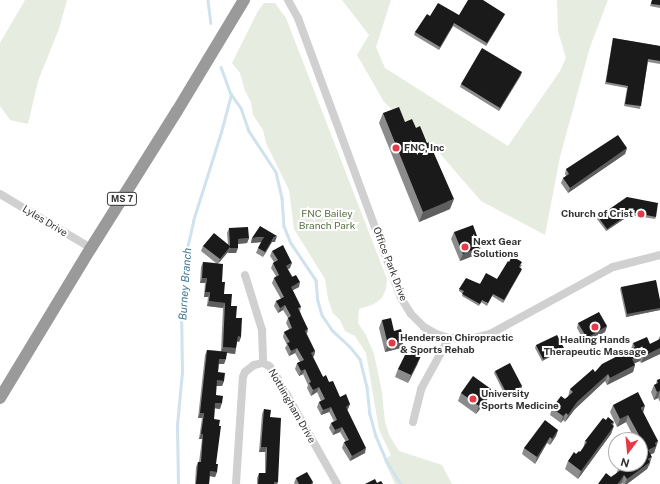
<!DOCTYPE html>
<style>
body{margin:0}
#map{position:relative;width:660px;height:484px;overflow:hidden;background:#fff;font-family:"Public Sans",sans-serif}
div>[style]{position:absolute}
.green>*{inset:0;background:#e6ecdf}
.stream>*{height:2.5px;margin:-1.25px;padding:0 1.25px;transform-origin:1.25px;border-radius:1.25px;background:#cfe2ee}
.minor>*{height:8px;margin:-4px;padding:0 4px;transform-origin:4px;border-radius:4px;background:#d0d0d0}
.highway>*{height:12px;margin:-6px;padding:0 6px;transform-origin:6px;border-radius:6px;background:#9a9a9a}
.wall>*{inset:0;background:#8c8c8c}
.shaded-wall>*{inset:0;background:#5f5f5f}
.building>*{inset:0;background:#1a1a1a}
.dots>*{width:11px;height:11px;translate:-50% -50%;box-sizing:border-box;border:2px solid #fff;border-radius:50%}
span{translate:-50% -50%;white-space:nowrap;text-align:center;line-height:1.15;-webkit-text-stroke:4px #fff;paint-order:stroke}
.shield-label span{padding:1px 3px;background:#fff;border:1px solid;border-radius:3px;-webkit-text-stroke-width:0}
.shield-label{font-size:9px;color:#333;font-weight:700}
.poi-label{font-size:10px;color:#333;font-weight:700}
.left{translate:0 -50%;text-align:left}
.right{translate:-100% -50%;text-align:right}
.park-label{font-size:10px;color:#56703f}
.street-label{font-size:10px;color:#333}
.water-label{font-size:11px;color:#3f7597;font-style:italic}
.north{position:absolute;left:608px;top:432px;width:40px;height:40px;box-sizing:border-box;background:#fff;border:1px solid #adadad;border-radius:50%;rotate:196deg;font-size:11px;font-weight:700;line-height:16px;text-align:center;color:#333}
.north::after{content:'';display:block;margin:auto;width:14px;height:18px;background:#e63946;clip-path:polygon(50% 0,100% 100%,50% 72%,0 100%)}
</style>
<div id="map">
<div class="green">
<i style="clip-path:polygon(25px 0,67px 0,59px 29px,38px 81px,28px 124px,10px 120px,0 106px,0 43px)"></i>
<i style="clip-path:polygon(342px 0,391px 0,376px 47px,385px 68px,508px 146px,560px 71px,566px 58px,558px 31px,557px 0,608px 0,590px 47px,560px 157px,545px 235px,481px 201px,436px 149px,384px 102px,357px 55px,369px 35px)"></i>
<i style="clip-path:polygon(264px 3px,275px 3px,286px 18px,387px 279px,386px 289px,382px 298px,374px 304px,359px 309px,358px 323px,366px 335px,374px 354px,382px 392px,385px 422px,389px 435px,399px 451px,442px 465px,452px 484px,395px 484px,384px 460px,391px 455px,379px 430px,366px 353px,355px 336px,345px 331px,340px 320px,333px 313px,328px 299px,325px 279px,294px 229px,289px 190px,266px 143px,263px 130px,253px 115px,251px 102px,245px 91px,240px 73px,232px 63px,258px 11px)"></i>
</div>
<div class="stream">
<i style="left:208px;top:0;width:23px;rotate:83deg"></i>
<i style="left:221px;top:67px;width:29px;rotate:70deg"></i>
<i style="left:231px;top:94px;width:17px;rotate:54deg"></i>
<i style="left:241px;top:108px;width:24px;rotate:71deg"></i>
<i style="left:249px;top:131px;width:49px;rotate:56.6deg"></i>
<i style="left:276px;top:172px;width:27px;rotate:77deg"></i>
<i style="left:282px;top:198px;width:28px;rotate:86deg"></i>
<i style="left:284px;top:226px;width:18px;rotate:68deg"></i>
<i style="left:291px;top:243px;width:45px;rotate:56deg"></i>
<i style="left:316px;top:280px;width:21px;rotate:85deg"></i>
<i style="left:318px;top:301px;width:15px;rotate:74deg"></i>
<i style="left:322px;top:315px;width:18px;rotate:56deg"></i>
<i style="left:332px;top:330px;width:26px;rotate:43deg"></i>
<i style="left:351px;top:348px;width:14px;rotate:51deg"></i>
<i style="left:360px;top:359px;width:29px;rotate:76deg"></i>
<i style="left:367px;top:387px;width:27px;rotate:84deg"></i>
<i style="left:370px;top:414px;width:23px;rotate:75deg"></i>
<i style="left:376px;top:436px;width:28px;rotate:67deg"></i>
<i style="left:387px;top:462px;width:26px;rotate:58deg"></i>
<i style="left:178px;top:484px;width:59px;rotate:-91deg"></i>
<i style="left:177px;top:425px;width:53px;rotate:-84.6deg"></i>
<i style="left:182px;top:372px;width:67px;rotate:-90.9deg"></i>
<i style="left:181px;top:305px;width:48px;rotate:-85.2deg"></i>
<i style="left:185px;top:257px;width:37px;rotate:-77deg"></i>
<i style="left:193px;top:221px;width:93px;rotate:-72.5deg"></i>
<i style="left:221px;top:132px;width:39px;rotate:-75deg"></i>
</div>
<div class="minor">
<i style="left:288px;top:0;width:21px;rotate:61deg"></i>
<i style="left:298px;top:18px;width:298px;rotate:69.8deg"></i>
<i style="left:401px;top:298px;width:19px;rotate:58deg"></i>
<i style="left:411px;top:314px;width:18px;rotate:45deg"></i>
<i style="left:424px;top:327px;width:14px;rotate:30deg"></i>
<i style="left:436px;top:334px;width:14px;rotate:17deg"></i>
<i style="left:449px;top:338px;width:21px;rotate:3deg"></i>
<i style="left:470px;top:339px;width:21px;rotate:-14deg"></i>
<i style="left:490px;top:334px;width:140px;rotate:-28.6deg"></i>
<i style="left:613px;top:267px;width:49px;rotate:-14.3deg"></i>
<i style="left:0;top:194px;width:106px;rotate:30.7deg"></i>
<i style="left:245px;top:275px;width:58px;rotate:72.8deg"></i>
<i style="left:262px;top:330px;width:33px;rotate:88deg"></i>
<i style="left:413px;top:422px;width:34px;rotate:-76deg"></i>
<i style="left:421px;top:389px;width:58px;rotate:-61.2deg"></i>
<i style="left:236px;top:484px;width:107px;rotate:-86.3deg"></i>
<i style="left:243px;top:377px;width:5px;rotate:-68deg"></i>
<i style="left:245px;top:372px;width:11px;rotate:-38deg"></i>
<i style="left:254px;top:365px;width:9px;rotate:-13deg"></i>
<i style="left:263px;top:363px;width:7px;rotate:27deg"></i>
<i style="left:269px;top:366px;width:8px;rotate:50deg"></i>
<i style="left:274px;top:372px;width:129px;rotate:60.6deg"></i>
</div>
<div class="highway">
<i style="left:0;top:398px;width:175px;rotate:-58.8deg"></i>
<i style="left:91px;top:248px;width:162px;rotate:-57.9deg"></i>
<i style="left:177px;top:111px;width:130px;rotate:-58.9deg"></i>
</div>
<div class="wall">
<i style="clip-path:polygon(652px 0,660px 0,660px 8px,650px 6px)"></i>
<i style="clip-path:polygon(505px 14px,504px 16px,486px 46px,453px 26px,439px 50px,414px 35px,415px 32px,430px 16px)"></i>
<i style="clip-path:polygon(613px 38px,660px 46px,660px 64px,648px 62px,640px 109px,624px 106px,627px 88px,605px 84px)"></i>
<i style="clip-path:polygon(521px 75px,499px 111px,460px 87px,461px 84px)"></i>
<i style="clip-path:polygon(383px 113px,405px 122px,450px 209px,419px 222px,379px 123px)"></i>
<i style="clip-path:polygon(627px 148px,625px 154px,568px 193px,561px 183px,563px 178px,566px 176px,565px 174px,566px 169px)"></i>
<i style="clip-path:polygon(627px 197px,656px 217px,655px 219px,630px 215px,606px 231px,597px 219px,598px 217px)"></i>
<i style="clip-path:polygon(229px 228px,249px 238px,247px 243px,238px 244px,236px 253px,228px 253px,228px 252px,218px 263px,224px 294px,236px 318px,241px 337px,239px 342px,237px 341px,235px 354px,227px 353px,224px 364px,219px 364px,218px 372px,224px 381px,222px 386px,216px 386px,216px 395px,220px 409px,215px 408px,214px 419px,216px 464px,217px 472px,215px 477px,210px 476px,209px 484px,195px 484px,196px 467px,198px 462px,199px 462px,202px 439px,199px 439px,202px 418px,198px 418px,205px 355px,207px 350px,221px 351px,223px 308px,207px 306px,208px 297px,204px 297px,205px 283px,200px 283px,201px 267px,203px 262px,216px 263px,201px 251px,203px 246px,228px 244px,227px 233px)"></i>
<i style="clip-path:polygon(454px 232px,478px 254px,460px 261px,451px 239px)"></i>
<i style="clip-path:polygon(252px 238px,275px 242px,272px 242px,263px 257px,256px 253px,258px 248px,261px 242px,251px 243px)"></i>
<i style="clip-path:polygon(272px 251px,290px 268px,288px 269px,299px 287px,293px 290px,301px 307px,300px 311px,307px 334px,315px 351px,314px 356px,313px 357px,323px 377px,329px 382px,340px 397px,350px 404px,348px 409px,347px 410px,365px 453px,350px 461px,342px 448px,344px 442px,346px 442px,340px 432px,333px 435px,329px 428px,331px 423px,334px 421px,329px 412px,321px 415px,317px 407px,319px 402px,321px 401px,317px 392px,311px 396px,307px 388px,308px 385px,303px 374px,299px 376px,295px 369px,297px 363px,300px 362px,295px 353px,289px 356px,285px 348px,287px 345px,283px 337px,284px 332px,289px 329px,286px 323px,288px 318px,283px 310px,278px 313px,274px 306px,276px 301px,281px 299px,272px 283px,274px 278px,276px 276px,271px 268px,273px 263px,274px 262px,270px 256px)"></i>
<i style="clip-path:polygon(509px 262px,522px 265px,520px 268px,521px 271px,503px 303px,492px 296px,487px 306px,481px 302px,479px 306px,462px 296px,463px 294px,459px 291px,459px 289px,497px 279px)"></i>
<i style="clip-path:polygon(621px 287px,660px 300px,660px 310px,626px 317px,620px 289px)"></i>
<i style="clip-path:polygon(382px 320px,404px 341px,401px 348px,385px 352px,379px 328px)"></i>
<i style="clip-path:polygon(578px 323px,607px 326px,605px 332px,585px 343px,577px 328px)"></i>
<i style="clip-path:polygon(660px 336px,660px 354px,641px 363px,640px 361px,634px 363px,635px 365px,633px 372px,607px 385px,605px 381px,575px 409px,565px 422px,563px 420px,561px 423px,550px 415px,552px 408px,568px 397px,570px 389px,595px 372px,631px 349px,633px 343px,650px 344px,658px 340px)"></i>
<i style="clip-path:polygon(536px 345px,563px 350px,542px 361px,535px 348px)"></i>
<i style="clip-path:polygon(418px 363px,408px 383px,395px 377px,398px 369px)"></i>
<i style="clip-path:polygon(495px 371px,522px 386px,521px 389px,506px 397px,494px 373px)"></i>
<i style="clip-path:polygon(660px 379px,660px 402px,658px 398px,654px 400px,651px 392px,654px 385px,656px 384px,657px 380px)"></i>
<i style="clip-path:polygon(491px 389px,489px 397px,476px 414px,458px 401px,461px 393px)"></i>
<i style="clip-path:polygon(613px 405px,643px 413px,658px 441px,654px 453px,651px 454px,650px 464px,647px 469px,627px 484px,623px 484px,622px 483px,611px 477px,616px 474px,619px 467px,641px 451px,640px 449px,640px 440px,635px 440px,626px 422px,617px 427px,610px 412px)"></i>
<i style="clip-path:polygon(264px 409px,270px 417px,278px 482px,277px 484px,257px 484px,257px 478px,259px 473px,265px 473px,265px 452px,259px 452px,262px 414px)"></i>
<i style="clip-path:polygon(613px 426px,611px 434px,578px 479px,565px 469px,568px 461px,576px 454px,580px 452px,583px 449px,585px 441px)"></i>
<i style="clip-path:polygon(558px 430px,556px 436px,550px 445px,547px 443px,535px 464px,522px 454px,524px 448px)"></i>
<i style="clip-path:polygon(296px 478px,313px 482px,313px 484px,295px 484px,294px 483px)"></i>
</div>
<div class="shaded-wall">
<i style="clip-path:polygon(505px 14px,504px 16px,486px 46px,487px 43px)"></i>
<i style="clip-path:polygon(454px 23px,453px 26px,439px 50px,440px 47px)"></i>
<i style="clip-path:polygon(522px 72px,521px 75px,499px 111px,500px 108px)"></i>
<i style="clip-path:polygon(627px 148px,625px 154px,568px 193px,570px 188px)"></i>
<i style="clip-path:polygon(454px 199px,450px 209px,419px 222px,423px 212px)"></i>
<i style="clip-path:polygon(631px 212px,630px 215px,606px 231px,607px 229px)"></i>
<i style="clip-path:polygon(277px 236px,275px 242px,272px 242px,263px 257px,265px 252px,274px 237px)"></i>
<i style="clip-path:polygon(264px 237px,263px 242px,251px 243px,252px 238px)"></i>
<i style="clip-path:polygon(249px 238px,247px 243px,236px 244px,238px 239px)"></i>
<i style="clip-path:polygon(230px 247px,228px 252px,218px 264px,220px 259px)"></i>
<i style="clip-path:polygon(481px 247px,478px 254px,460px 261px,463px 254px)"></i>
<i style="clip-path:polygon(230px 248px,238px 248px,236px 253px,228px 253px)"></i>
<i style="clip-path:polygon(292px 263px,290px 268px,284px 271px,286px 266px)"></i>
<i style="clip-path:polygon(522px 269px,521px 271px,503px 303px,504px 300px)"></i>
<i style="clip-path:polygon(202px 278px,207px 278px,205px 283px,200px 283px)"></i>
<i style="clip-path:polygon(300px 282px,299px 287px,289px 292px,291px 287px)"></i>
<i style="clip-path:polygon(205px 292px,210px 292px,208px 297px,204px 297px)"></i>
<i style="clip-path:polygon(209px 301px,225px 303px,223px 308px,207px 306px)"></i>
<i style="clip-path:polygon(285px 305px,283px 310px,278px 313px,280px 308px)"></i>
<i style="clip-path:polygon(660px 308px,660px 310px,626px 317px,627px 314px)"></i>
<i style="clip-path:polygon(607px 326px,605px 332px,585px 343px,587px 338px)"></i>
<i style="clip-path:polygon(308px 329px,307px 334px,305px 331px)"></i>
<i style="clip-path:polygon(238px 336px,241px 337px,239px 342px,236px 341px)"></i>
<i style="clip-path:polygon(404px 341px,401px 348px,385px 352px,388px 345px)"></i>
<i style="clip-path:polygon(223px 347px,236px 348px,235px 354px,221px 352px)"></i>
<i style="clip-path:polygon(297px 348px,295px 353px,289px 356px,291px 351px)"></i>
<i style="clip-path:polygon(564px 348px,563px 350px,542px 361px,543px 359px)"></i>
<i style="clip-path:polygon(660px 348px,660px 354px,641px 363px,644px 356px)"></i>
<i style="clip-path:polygon(315px 351px,314px 356px,309px 358px,311px 353px)"></i>
<i style="clip-path:polygon(643px 354px,640px 361px,629px 366px,632px 359px)"></i>
<i style="clip-path:polygon(421px 356px,418px 363px,408px 383px,411px 375px)"></i>
<i style="clip-path:polygon(219px 359px,226px 359px,224px 364px,218px 364px)"></i>
<i style="clip-path:polygon(635px 365px,633px 372px,607px 385px,610px 378px)"></i>
<i style="clip-path:polygon(305px 369px,303px 374px,299px 376px,301px 371px)"></i>
<i style="clip-path:polygon(608px 374px,605px 381px,575px 409px,565px 422px,568px 415px,577px 402px)"></i>
<i style="clip-path:polygon(217px 380px,224px 381px,222px 386px,215px 386px)"></i>
<i style="clip-path:polygon(522px 386px,521px 389px,506px 397px,507px 394px)"></i>
<i style="clip-path:polygon(319px 387px,317px 392px,311px 396px,313px 390px)"></i>
<i style="clip-path:polygon(491px 389px,489px 397px,476px 414px,479px 406px)"></i>
<i style="clip-path:polygon(660px 391px,658px 398px,654px 400px,657px 392px)"></i>
<i style="clip-path:polygon(215px 403px,222px 403px,220px 409px,213px 408px)"></i>
<i style="clip-path:polygon(350px 404px,348px 409px,344px 412px,346px 407px)"></i>
<i style="clip-path:polygon(645px 406px,643px 413px,641px 408px)"></i>
<i style="clip-path:polygon(331px 407px,329px 412px,321px 415px,323px 410px)"></i>
<i style="clip-path:polygon(200px 413px,204px 413px,202px 418px,198px 418px)"></i>
<i style="clip-path:polygon(566px 413px,563px 420px,561px 423px,563px 416px)"></i>
<i style="clip-path:polygon(628px 415px,626px 422px,617px 427px,620px 419px)"></i>
<i style="clip-path:polygon(614px 422px,612px 429px,614px 426px,611px 434px,578px 479px,581px 471px,611px 424px)"></i>
<i style="clip-path:polygon(342px 427px,340px 432px,333px 435px,335px 430px)"></i>
<i style="clip-path:polygon(558px 430px,556px 436px,550px 445px,552px 439px)"></i>
<i style="clip-path:polygon(201px 434px,203px 434px,202px 439px,199px 439px)"></i>
<i style="clip-path:polygon(550px 437px,547px 443px,535px 464px,537px 457px)"></i>
<i style="clip-path:polygon(658px 441px,654px 453px,645px 457px,648px 450px,655px 443px)"></i>
<i style="clip-path:polygon(261px 447px,267px 447px,265px 452px,259px 452px)"></i>
<i style="clip-path:polygon(366px 448px,365px 453px,350px 461px,352px 456px)"></i>
<i style="clip-path:polygon(652px 457px,647px 469px,627px 484px,625px 484px,627px 479px)"></i>
<i style="clip-path:polygon(210px 471px,217px 472px,215px 477px,209px 476px)"></i>
<i style="clip-path:polygon(624px 475px,622px 483px,621px 484px,618px 484px)"></i>
<i style="clip-path:polygon(274px 482px,278px 482px,277px 484px,273px 484px)"></i>
</div>
<div class="building">
<i style="clip-path:polygon(468px 0,483px 0,505px 14px,487px 43px,454px 23px,440px 47px,415px 32px,427px 14px,430px 16px,438px 3px,459px 15px)"></i>
<i style="clip-path:polygon(652px 0,660px 0,660px 5px,651px 4px)"></i>
<i style="clip-path:polygon(613px 38px,660px 46px,660px 61px,648px 59px,641px 106px,625px 104px,628px 86px,606px 82px)"></i>
<i style="clip-path:polygon(482px 48px,522px 72px,500px 108px,461px 84px)"></i>
<i style="clip-path:polygon(399px 107px,405px 122px,412px 119px,416px 128px,420px 126px,427px 143px,429px 142px,454px 199px,423px 212px,383px 113px)"></i>
<i style="clip-path:polygon(618px 135px,627px 148px,570px 188px,563px 178px,569px 174px,566px 169px)"></i>
<i style="clip-path:polygon(627px 197px,658px 203px,656px 217px,631px 212px,607px 229px,598px 217px)"></i>
<i style="clip-path:polygon(473px 225px,481px 247px,463px 254px,454px 232px)"></i>
<i style="clip-path:polygon(260px 226px,277px 236px,274px 237px,265px 252px,258px 248px,264px 237px,252px 238px)"></i>
<i style="clip-path:polygon(248px 227px,249px 238px,238px 239px,238px 248px,230px 248px,230px 247px,220px 259px,203px 246px,214px 233px,230px 246px,229px 228px)"></i>
<i style="clip-path:polygon(283px 245px,292px 263px,286px 266px,292px 277px,296px 275px,300px 282px,291px 287px,301px 307px,298px 308px,308px 329px,305px 331px,315px 351px,311px 353px,323px 377px,326px 375px,329px 382px,333px 381px,340px 397px,346px 394px,350px 404px,346px 407px,366px 448px,352px 456px,344px 442px,349px 440px,342px 427px,335px 430px,331px 423px,337px 420px,331px 407px,323px 410px,319px 402px,325px 399px,319px 387px,313px 390px,309px 383px,311px 382px,305px 369px,301px 371px,297px 363px,304px 360px,297px 348px,291px 351px,287px 343px,290px 342px,284px 332px,292px 328px,288px 318px,291px 316px,285px 305px,280px 308px,276px 301px,284px 297px,274px 278px,279px 275px,273px 263px,278px 260px,272px 251px)"></i>
<i style="clip-path:polygon(512px 256px,522px 262px,519px 267px,522px 269px,504px 300px,493px 294px,488px 303px,482px 300px,480px 304px,462px 294px,464px 291px,459px 289px,466px 278px,480px 284px,486px 273px,497px 279px,508px 261px,509px 262px)"></i>
<i style="clip-path:polygon(203px 262px,223px 264px,222px 282px,225px 282px,224px 294px,232px 294px,231px 306px,237px 306px,236px 318px,242px 318px,241px 337px,238px 336px,236px 348px,223px 347px,225px 303px,209px 301px,210px 292px,205px 292px,207px 278px,202px 278px)"></i>
<i style="clip-path:polygon(656px 280px,660px 300px,660px 308px,627px 314px,621px 287px)"></i>
<i style="clip-path:polygon(599px 312px,607px 326px,587px 338px,578px 323px)"></i>
<i style="clip-path:polygon(391px 318px,394px 331px,401px 329px,404px 341px,388px 345px,382px 320px)"></i>
<i style="clip-path:polygon(557px 335px,564px 348px,543px 359px,536px 345px)"></i>
<i style="clip-path:polygon(647px 337px,650px 344px,660px 339px,660px 348px,644px 356px,643px 354px,632px 359px,635px 365px,610px 378px,608px 374px,577px 402px,568px 415px,566px 413px,563px 416px,552px 408px,561px 396px,565px 399px,573px 392px,570px 389px,593px 369px,595px 372px,602px 364px,635px 347px,633px 343px)"></i>
<i style="clip-path:polygon(408px 349px,421px 356px,411px 375px,398px 369px)"></i>
<i style="clip-path:polygon(207px 350px,227px 352px,226px 359px,219px 359px,218px 372px,225px 373px,224px 381px,217px 380px,216px 395px,223px 396px,222px 403px,215px 403px,214px 419px,220px 420px,219px 426px,221px 426px,216px 464px,218px 464px,217px 472px,210px 471px,209px 484px,196px 484px,198px 462px,201px 462px,203px 434px,201px 434px,204px 413px,200px 413px)"></i>
<i style="clip-path:polygon(510px 363px,522px 386px,507px 394px,495px 371px)"></i>
<i style="clip-path:polygon(473px 376px,491px 389px,479px 406px,461px 393px)"></i>
<i style="clip-path:polygon(660px 379px,660px 391px,657px 392px,654px 385px,658px 383px,657px 380px)"></i>
<i style="clip-path:polygon(638px 392px,645px 406px,641px 408px,658px 441px,655px 443px,656px 446px,648px 450px,652px 457px,648px 459px,650px 462px,627px 479px,624px 475px,618px 484px,598px 484px,606px 473px,611px 477px,621px 470px,619px 467px,623px 464px,640px 464px,640px 452px,646px 448px,628px 415px,620px 419px,613px 405px)"></i>
<i style="clip-path:polygon(264px 409px,271px 410px,270px 417px,281px 418px,278px 482px,274px 482px,274px 484px,258px 484px,259px 473px,266px 473px,267px 447px,261px 447px)"></i>
<i style="clip-path:polygon(608px 417px,614px 422px,611px 424px,614px 426px,581px 471px,568px 461px,574px 452px,576px 454px,579px 451px,580px 452px,587px 442px,585px 441px,603px 418px,606px 420px)"></i>
<i style="clip-path:polygon(545px 420px,558px 430px,552px 439px,550px 437px,537px 457px,524px 448px)"></i>
<i style="clip-path:polygon(307px 472px,313px 482px,311px 484px,299px 484px,296px 478px)"></i>
<i style="clip-path:polygon(375px 479px,377px 483px,381px 481px,383px 484px,365px 484px)"></i>
</div>
<div class="dots">
<i style="left:396px;top:148px;background:#e63946"></i>
<i style="left:641px;top:214px;background:#e63946"></i>
<i style="left:465px;top:247px;background:#e63946"></i>
<i style="left:595px;top:327px;background:#e63946"></i>
<i style="left:392px;top:343px;background:#e63946"></i>
<i style="left:473px;top:399px;background:#e63946"></i>
</div>
<div class="shield-label">
<span style="left:122px;top:199px">MS 7</span>
</div>
<div class="poi-label">
<span class="left" style="left:404px;top:148px">FNC, Inc</span>
<span class="right" style="left:633px;top:214px">Church of Crist</span>
<span class="left" style="left:473px;top:247px">Next Gear<br>Solutions</span>
<span class="left" style="left:400px;top:343px">Henderson Chiropractic<br>&amp; Sports Rehab</span>
<span style="left:595px;top:345px">Healing Hands<br>Therapeutic Massage</span>
<span class="left" style="left:481px;top:399px">University<br>Sports Medicine</span>
</div>
<div class="park-label">
<span style="left:327px;top:219px">FNC Bailey<br>Branch Park</span>
</div>
<div class="street-label">
<span style="left:45px;top:221px;rotate:31deg">Lyles Drive</span>
<span style="left:390px;top:264px;rotate:69deg">Office Park Drive</span>
<span style="left:292px;top:406px;rotate:60deg">Nottiingham Drive</span>
</div>
<div class="water-label">
<span style="left:185px;top:284px;rotate:-86deg">Burney Branch</span>
</div>
<div class="north">N</div>
</div>
